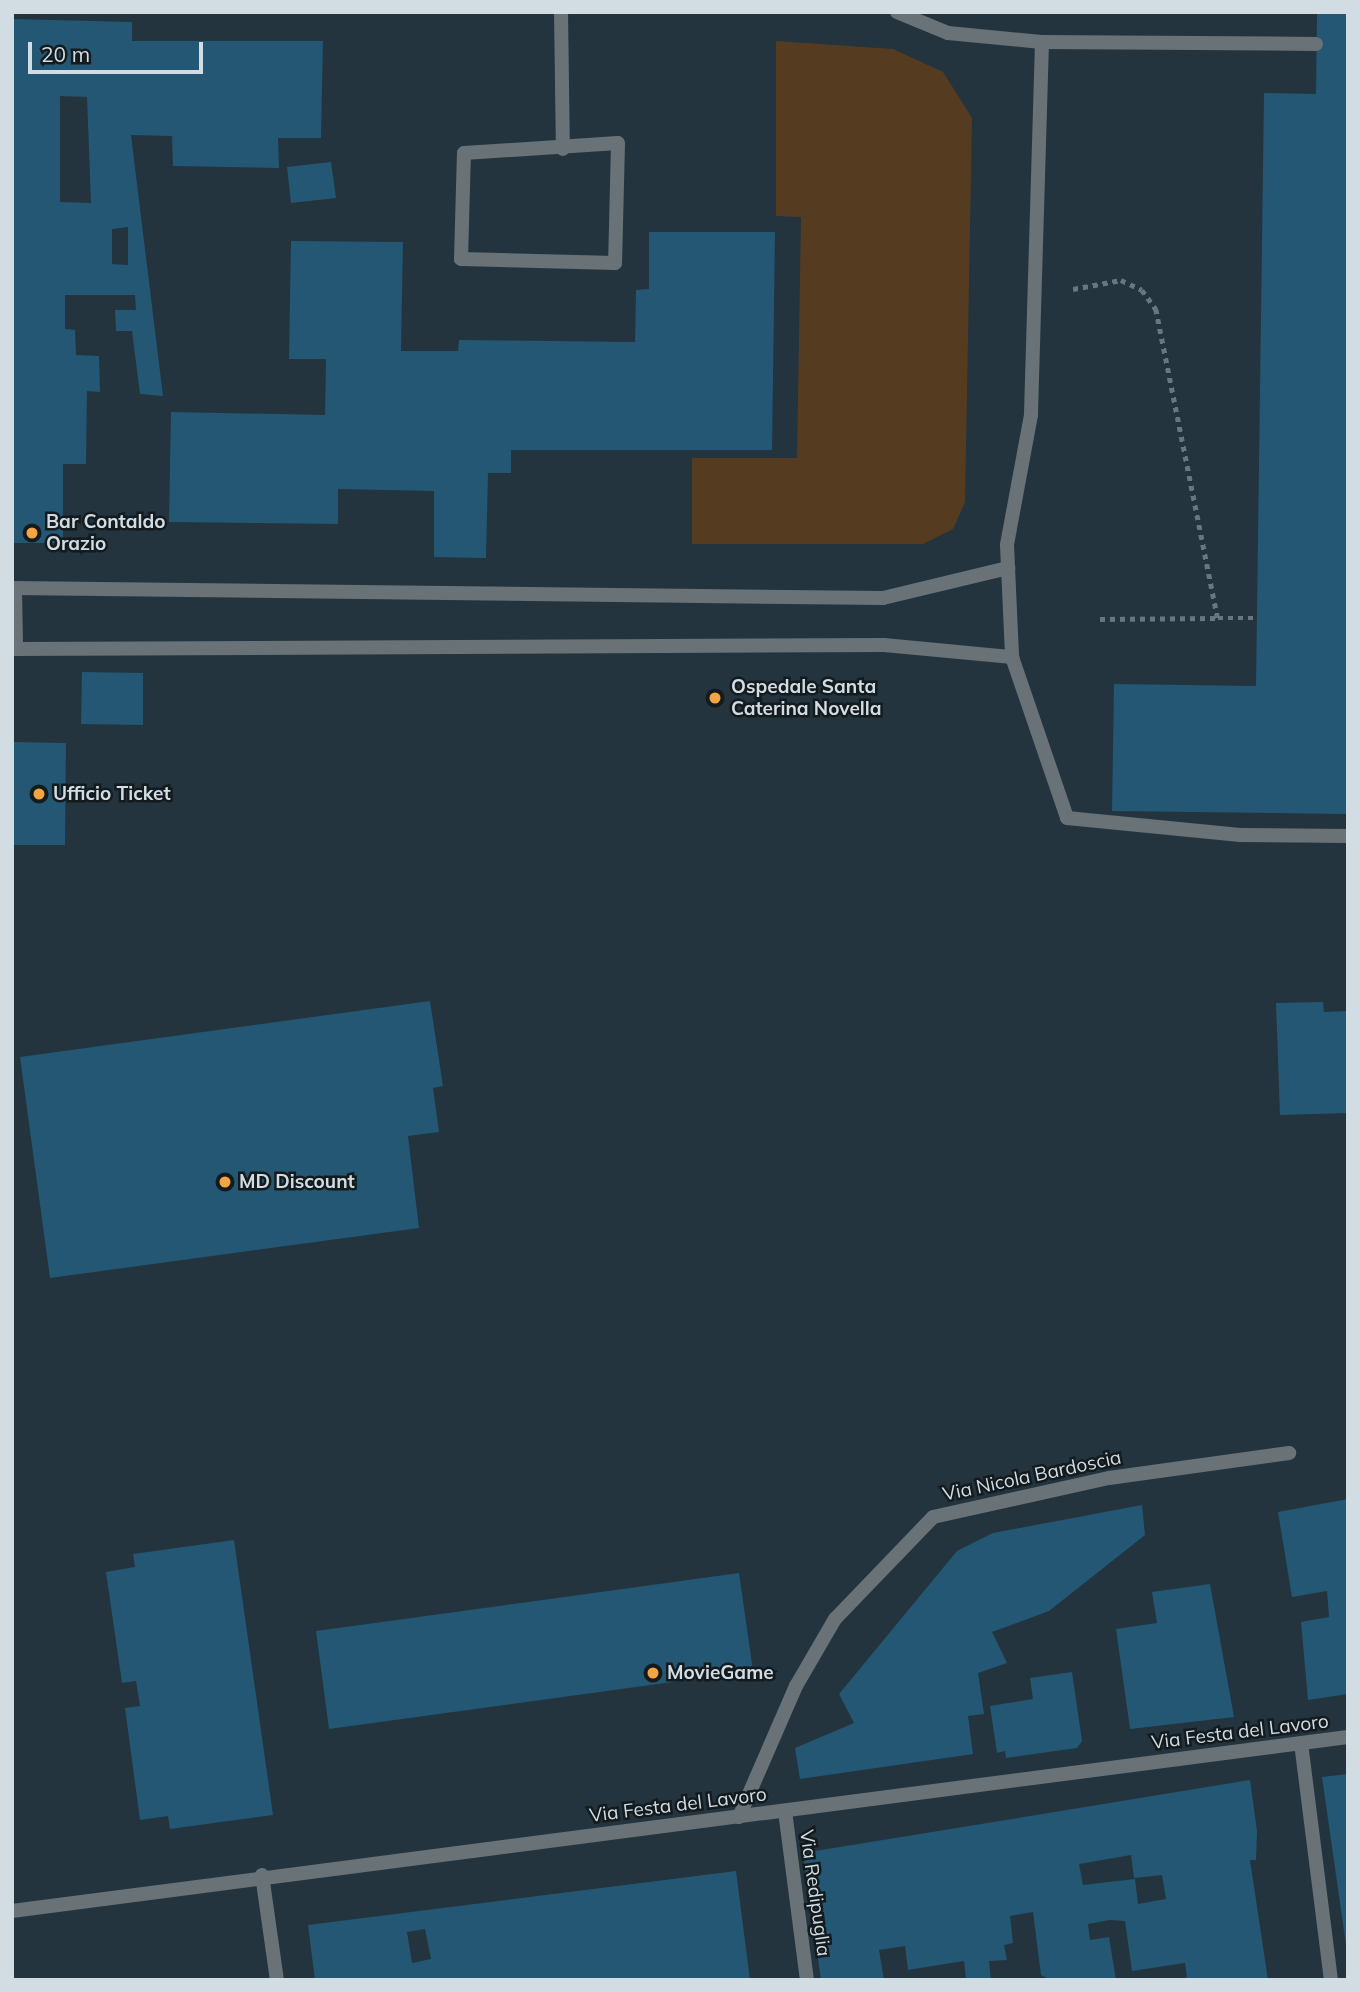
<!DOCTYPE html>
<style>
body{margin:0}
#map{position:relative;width:1360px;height:1992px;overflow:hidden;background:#23343e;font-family:Mulish,sans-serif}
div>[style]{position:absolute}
.green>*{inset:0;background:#553c21}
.building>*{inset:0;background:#235774}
.path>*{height:4.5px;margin-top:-2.25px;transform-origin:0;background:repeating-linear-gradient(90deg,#67767f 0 5px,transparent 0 10px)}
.service>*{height:14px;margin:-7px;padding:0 7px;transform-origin:7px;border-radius:7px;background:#697277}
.minor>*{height:14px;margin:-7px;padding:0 7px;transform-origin:7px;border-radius:7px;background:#697277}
.tertiary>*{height:14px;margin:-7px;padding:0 7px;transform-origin:7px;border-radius:7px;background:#697277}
.dots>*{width:19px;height:19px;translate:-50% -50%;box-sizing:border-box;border:4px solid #131b1f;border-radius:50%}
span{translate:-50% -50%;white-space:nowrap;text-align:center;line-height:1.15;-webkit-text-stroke:5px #131b1f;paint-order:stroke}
.poi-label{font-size:19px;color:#d2dce3;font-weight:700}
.left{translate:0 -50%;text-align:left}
.street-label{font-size:19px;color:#d2dce3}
.frame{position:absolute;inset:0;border:14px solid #d2dce3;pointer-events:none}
.scale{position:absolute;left:28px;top:42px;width:175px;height:32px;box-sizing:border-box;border:4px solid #d2dce3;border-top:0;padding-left:9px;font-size:21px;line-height:24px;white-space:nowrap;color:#d2dce3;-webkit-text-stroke:5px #131b1f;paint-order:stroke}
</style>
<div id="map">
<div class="green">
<i style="clip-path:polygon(776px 41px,893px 49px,943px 72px,972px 118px,965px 502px,953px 529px,923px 544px,692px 544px,692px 458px,797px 458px,801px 217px,776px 216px)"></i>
</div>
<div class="building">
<i style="clip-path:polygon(1317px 12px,1348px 12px,1348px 814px,1112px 811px,1114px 684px,1256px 686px,1264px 93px,1316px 94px)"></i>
<i style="clip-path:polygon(evenodd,12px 19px,132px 22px,132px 41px,323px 41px,321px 138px,278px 138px,279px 168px,173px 166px,172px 136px,131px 135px,163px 396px,140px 394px,132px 331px,116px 331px,115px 310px,136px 310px,135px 295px,65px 295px,65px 329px,75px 330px,76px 355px,99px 356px,100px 392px,87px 391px,86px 464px,63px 464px,63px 543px,12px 543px,12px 19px,60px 96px,87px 97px,91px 203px,60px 202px,60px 96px,12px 19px,128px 227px,128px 265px,112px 264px,112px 229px,128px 227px)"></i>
<i style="clip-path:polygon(331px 162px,336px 198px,291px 203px,287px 167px)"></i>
<i style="clip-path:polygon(649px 232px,775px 232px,772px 450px,511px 450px,511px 473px,488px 473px,486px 558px,434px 557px,434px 491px,338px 489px,338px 524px,169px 522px,171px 412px,325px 415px,326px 359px,289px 359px,291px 241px,403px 242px,401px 351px,458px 351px,459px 340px,635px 342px,636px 290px,649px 289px)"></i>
<i style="clip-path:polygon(82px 672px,143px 673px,143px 725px,81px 724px)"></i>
<i style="clip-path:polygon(12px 742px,66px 743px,65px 845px,12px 845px)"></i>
<i style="clip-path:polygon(430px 1001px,443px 1086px,433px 1088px,439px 1132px,408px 1136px,419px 1228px,50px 1278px,20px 1057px)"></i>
<i style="clip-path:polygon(1323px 1002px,1324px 1012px,1348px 1011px,1348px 1113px,1280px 1115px,1276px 1003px)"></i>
<i style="clip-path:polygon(1348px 1499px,1348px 1694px,1308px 1700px,1301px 1622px,1329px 1617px,1327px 1591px,1292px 1597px,1278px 1512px)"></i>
<i style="clip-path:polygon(1142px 1505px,1145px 1535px,1049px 1611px,992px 1632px,1007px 1663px,978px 1673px,984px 1714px,968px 1716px,973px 1754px,800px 1779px,795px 1748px,854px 1723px,839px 1694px,957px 1551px,993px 1533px)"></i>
<i style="clip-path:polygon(234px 1540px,273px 1815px,170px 1829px,168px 1816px,140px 1820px,125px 1708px,140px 1706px,136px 1681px,122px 1683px,106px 1572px,135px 1567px,133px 1554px)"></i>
<i style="clip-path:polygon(739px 1573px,753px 1671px,329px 1729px,316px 1631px)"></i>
<i style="clip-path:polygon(1210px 1584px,1234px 1717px,1130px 1729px,1116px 1629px,1157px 1623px,1152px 1592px)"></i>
<i style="clip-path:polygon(1072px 1672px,1082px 1741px,1077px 1748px,1006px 1758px,1005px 1751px,997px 1753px,990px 1706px,1033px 1699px,1030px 1678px)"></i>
<i style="clip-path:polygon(1348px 1774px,1348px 1945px,1346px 1945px,1322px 1777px)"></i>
<i style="clip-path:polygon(evenodd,1250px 1780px,1257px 1831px,1256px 1860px,1250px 1860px,1268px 1980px,1182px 1980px,1187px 1977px,1185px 1963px,1132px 1971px,1125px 1921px,1110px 1920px,1088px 1924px,1090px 1940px,1109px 1937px,1116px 1980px,1050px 1980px,1041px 1975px,1033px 1912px,1010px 1916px,1013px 1943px,1004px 1945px,1007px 1960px,989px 1961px,991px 1980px,966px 1980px,964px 1961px,908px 1970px,905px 1946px,879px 1950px,884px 1980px,821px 1980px,803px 1853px,1250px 1780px,1131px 1855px,1134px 1878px,1162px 1875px,1166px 1899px,1138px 1904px,1135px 1879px,1083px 1885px,1079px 1864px,1131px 1855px)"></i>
<i style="clip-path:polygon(evenodd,736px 1871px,750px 1980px,315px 1980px,308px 1925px,736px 1871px,425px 1929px,431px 1959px,412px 1963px,407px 1932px,425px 1929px)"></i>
</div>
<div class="path">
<i style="left:1073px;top:289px;width:49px;rotate:-10.6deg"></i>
<i style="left:1121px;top:280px;width:23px;rotate:25deg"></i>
<i style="left:1142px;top:290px;width:24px;rotate:54deg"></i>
<i style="left:1156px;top:309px;width:315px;rotate:78.7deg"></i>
<i style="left:1218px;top:618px;width:39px"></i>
<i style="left:1100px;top:619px;width:118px;rotate:-0.5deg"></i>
</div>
<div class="service">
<i style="left:561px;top:12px;width:137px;rotate:89.2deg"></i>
<i style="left:897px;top:12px;width:55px;rotate:22.4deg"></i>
<i style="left:948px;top:33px;width:94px;rotate:5.5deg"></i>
<i style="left:1042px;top:42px;width:373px;rotate:91.7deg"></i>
<i style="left:1031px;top:415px;width:132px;rotate:100.5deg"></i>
<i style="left:1007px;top:545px;width:112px;rotate:87.4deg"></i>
<i style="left:1012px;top:657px;width:170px;rotate:71.1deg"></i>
<i style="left:1067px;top:818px;width:174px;rotate:5.6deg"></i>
<i style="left:1240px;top:835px;width:108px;rotate:0.5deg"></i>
<i style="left:1042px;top:42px;width:274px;rotate:0.4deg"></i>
<i style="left:618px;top:143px;width:120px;rotate:91.4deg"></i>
<i style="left:615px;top:263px;width:154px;rotate:-178.5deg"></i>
<i style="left:461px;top:259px;width:106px;rotate:-88.4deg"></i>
<i style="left:464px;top:153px;width:154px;rotate:-3.7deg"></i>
<i style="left:12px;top:588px;width:871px;rotate:0.66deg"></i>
<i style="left:883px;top:598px;width:129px;rotate:-13.5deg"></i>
<i style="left:15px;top:588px;width:60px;rotate:89deg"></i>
<i style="left:12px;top:649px;width:872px;rotate:-0.26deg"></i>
<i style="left:884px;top:645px;width:129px;rotate:5.4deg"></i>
</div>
<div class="minor">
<i style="left:1301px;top:1743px;width:239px;rotate:82.8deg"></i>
<i style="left:785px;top:1811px;width:170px;rotate:82.6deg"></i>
<i style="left:739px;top:1817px;width:143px;rotate:-66.5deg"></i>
<i style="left:796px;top:1686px;width:78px;rotate:-59.8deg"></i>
<i style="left:835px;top:1619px;width:141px;rotate:-46.1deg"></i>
<i style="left:933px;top:1517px;width:180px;rotate:-12.5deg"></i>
<i style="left:1109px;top:1478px;width:182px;rotate:-7.9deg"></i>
<i style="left:262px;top:1875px;width:106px;rotate:81.9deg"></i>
</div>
<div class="tertiary">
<i style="left:12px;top:1911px;width:1347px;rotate:-7.42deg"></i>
</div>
<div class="dots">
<i style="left:32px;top:533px;background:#f3a443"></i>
<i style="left:715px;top:698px;background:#f3a443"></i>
<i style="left:39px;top:794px;background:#f3a443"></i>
<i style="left:225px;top:1182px;background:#f3a443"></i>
<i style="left:653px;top:1673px;background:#f3a443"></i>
</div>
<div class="poi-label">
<span class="left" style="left:46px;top:533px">Bar Contaldo<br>Orazio</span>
<span class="left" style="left:731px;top:698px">Ospedale Santa<br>Caterina Novella</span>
<span class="left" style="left:53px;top:794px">Ufficio Ticket</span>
<span class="left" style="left:239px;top:1182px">MD Discount</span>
<span class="left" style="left:667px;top:1673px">MovieGame</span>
</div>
<div class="street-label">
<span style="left:1032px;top:1476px;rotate:-12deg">Via Nicola Bardoscia</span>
<span style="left:1240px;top:1732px;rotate:-7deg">Via Festa del Lavoro</span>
<span style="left:678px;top:1805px;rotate:-7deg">Via Festa del Lavoro</span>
<span style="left:815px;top:1893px;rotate:82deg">Via Redipuglia</span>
</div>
<div class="frame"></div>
<div class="scale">20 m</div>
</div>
